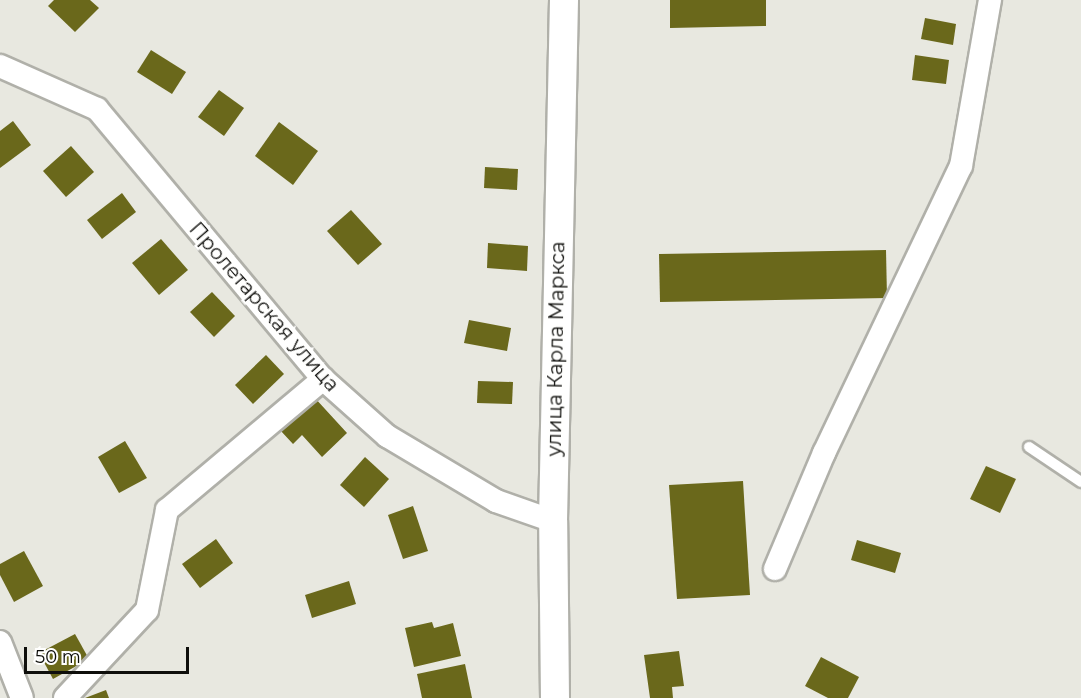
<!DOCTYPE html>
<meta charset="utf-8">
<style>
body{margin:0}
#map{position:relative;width:1081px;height:698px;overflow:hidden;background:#e8e8e0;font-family:Montserrat,sans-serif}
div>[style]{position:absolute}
.building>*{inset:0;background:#6a681b}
.roads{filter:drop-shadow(2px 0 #b0b0a9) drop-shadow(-2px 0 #b0b0a9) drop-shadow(0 2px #b0b0a9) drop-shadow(0 -2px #b0b0a9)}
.service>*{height:10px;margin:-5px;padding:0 5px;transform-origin:5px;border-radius:5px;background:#fff}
.minor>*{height:22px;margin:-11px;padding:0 11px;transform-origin:11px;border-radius:11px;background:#fff}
.tertiary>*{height:28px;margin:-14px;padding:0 14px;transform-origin:14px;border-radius:14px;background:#fff}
span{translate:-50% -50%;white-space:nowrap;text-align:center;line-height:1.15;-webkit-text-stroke:5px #fffffe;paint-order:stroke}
.street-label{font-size:20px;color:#0e0e0b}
.scale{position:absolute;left:24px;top:647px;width:165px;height:27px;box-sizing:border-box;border:3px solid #0e0e0b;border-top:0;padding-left:8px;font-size:18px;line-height:21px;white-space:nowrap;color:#0e0e0b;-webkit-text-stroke:4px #fffffe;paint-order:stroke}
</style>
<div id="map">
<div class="building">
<i style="clip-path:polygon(54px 0,90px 0,99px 8px,75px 32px,48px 6px)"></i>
<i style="clip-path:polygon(670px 0,766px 0,766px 26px,670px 28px)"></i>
<i style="clip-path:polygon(925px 18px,956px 24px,953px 45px,921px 39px)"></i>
<i style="clip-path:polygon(151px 50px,186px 72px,172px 94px,137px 72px)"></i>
<i style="clip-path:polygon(915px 55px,949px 60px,946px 84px,912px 80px)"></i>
<i style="clip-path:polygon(219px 90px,244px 108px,224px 136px,198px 117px)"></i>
<i style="clip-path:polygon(13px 121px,31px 145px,0 168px,0 131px)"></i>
<i style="clip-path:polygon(279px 122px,318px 151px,293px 185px,255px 156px)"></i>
<i style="clip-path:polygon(71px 146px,94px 172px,66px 197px,43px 171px)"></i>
<i style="clip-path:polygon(485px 167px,518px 169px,517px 190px,484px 188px)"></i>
<i style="clip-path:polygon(122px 193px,136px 212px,102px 239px,87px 220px)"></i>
<i style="clip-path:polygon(351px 210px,382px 244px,358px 265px,327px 231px)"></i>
<i style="clip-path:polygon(161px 239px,188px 270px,159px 295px,132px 263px)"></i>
<i style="clip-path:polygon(488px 243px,528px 246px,527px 271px,487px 268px)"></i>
<i style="clip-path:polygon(886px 250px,887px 298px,660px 302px,659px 254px)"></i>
<i style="clip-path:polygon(212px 292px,235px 316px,214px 337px,190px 312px)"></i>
<i style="clip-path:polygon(469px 320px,511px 328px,507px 351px,464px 343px)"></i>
<i style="clip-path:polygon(266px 355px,284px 374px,253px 404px,235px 385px)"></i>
<i style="clip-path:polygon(478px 381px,513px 382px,512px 404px,477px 403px)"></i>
<i style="clip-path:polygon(314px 397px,347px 433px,322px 457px,302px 435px,293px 444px,280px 430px)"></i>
<i style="clip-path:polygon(125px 441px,147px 478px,119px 493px,98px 457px)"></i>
<i style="clip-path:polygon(365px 457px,389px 479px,364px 507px,340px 485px)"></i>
<i style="clip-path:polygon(986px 466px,1016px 479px,1000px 513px,970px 499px)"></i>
<i style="clip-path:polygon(743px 481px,750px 595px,677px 599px,669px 485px)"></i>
<i style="clip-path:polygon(413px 506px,428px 551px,403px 559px,388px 515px)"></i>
<i style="clip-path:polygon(216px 539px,233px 563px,200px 588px,182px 564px)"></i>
<i style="clip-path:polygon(857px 540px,901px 553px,895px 573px,851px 560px)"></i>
<i style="clip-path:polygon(24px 551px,43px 586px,14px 602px,0 575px,0 564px)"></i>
<i style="clip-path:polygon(349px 581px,356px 604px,312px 618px,305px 595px)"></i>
<i style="clip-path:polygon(432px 622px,434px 628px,453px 623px,461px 656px,414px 667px,405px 628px)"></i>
<i style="clip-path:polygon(75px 634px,89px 659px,53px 679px,39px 653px)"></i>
<i style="clip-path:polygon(679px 651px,684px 686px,672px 687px,673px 698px,650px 698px,644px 655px)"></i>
<i style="clip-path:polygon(821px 657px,859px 677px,848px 698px,828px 698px,805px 686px)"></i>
<i style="clip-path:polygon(465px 664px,472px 698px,422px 698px,417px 674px)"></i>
<i style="clip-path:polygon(106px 690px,109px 698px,85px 698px)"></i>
</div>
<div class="roads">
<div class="service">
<i style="left:1029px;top:447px;width:63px;rotate:33.9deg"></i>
</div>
<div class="minor">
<i style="left:0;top:66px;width:106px;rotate:23.9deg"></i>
<i style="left:97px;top:109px;width:352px;rotate:50.1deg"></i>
<i style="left:323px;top:379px;width:86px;rotate:41.7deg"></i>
<i style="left:387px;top:436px;width:127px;rotate:30.8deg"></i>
<i style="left:496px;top:501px;width:60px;rotate:19.3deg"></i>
<i style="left:775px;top:569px;width:126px;rotate:-67.1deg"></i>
<i style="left:824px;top:453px;width:318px;rotate:-64.5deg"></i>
<i style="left:961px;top:166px;width:169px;rotate:-80.1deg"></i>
<i style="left:0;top:642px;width:60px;rotate:68.6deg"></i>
<i style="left:65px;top:698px;width:120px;rotate:-47deg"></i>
<i style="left:147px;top:610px;width:102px;rotate:-78.7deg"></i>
<i style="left:167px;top:510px;width:204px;rotate:-40deg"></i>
</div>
<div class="tertiary">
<i style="left:555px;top:698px;width:177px;rotate:-90.6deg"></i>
<i style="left:553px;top:521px;width:521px;rotate:-88.79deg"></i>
</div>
</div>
<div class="street-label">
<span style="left:264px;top:307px;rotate:49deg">Пролетарская улица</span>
<span style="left:556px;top:349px;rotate:-89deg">улица Карла Маркса</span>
</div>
<div class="scale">50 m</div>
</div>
